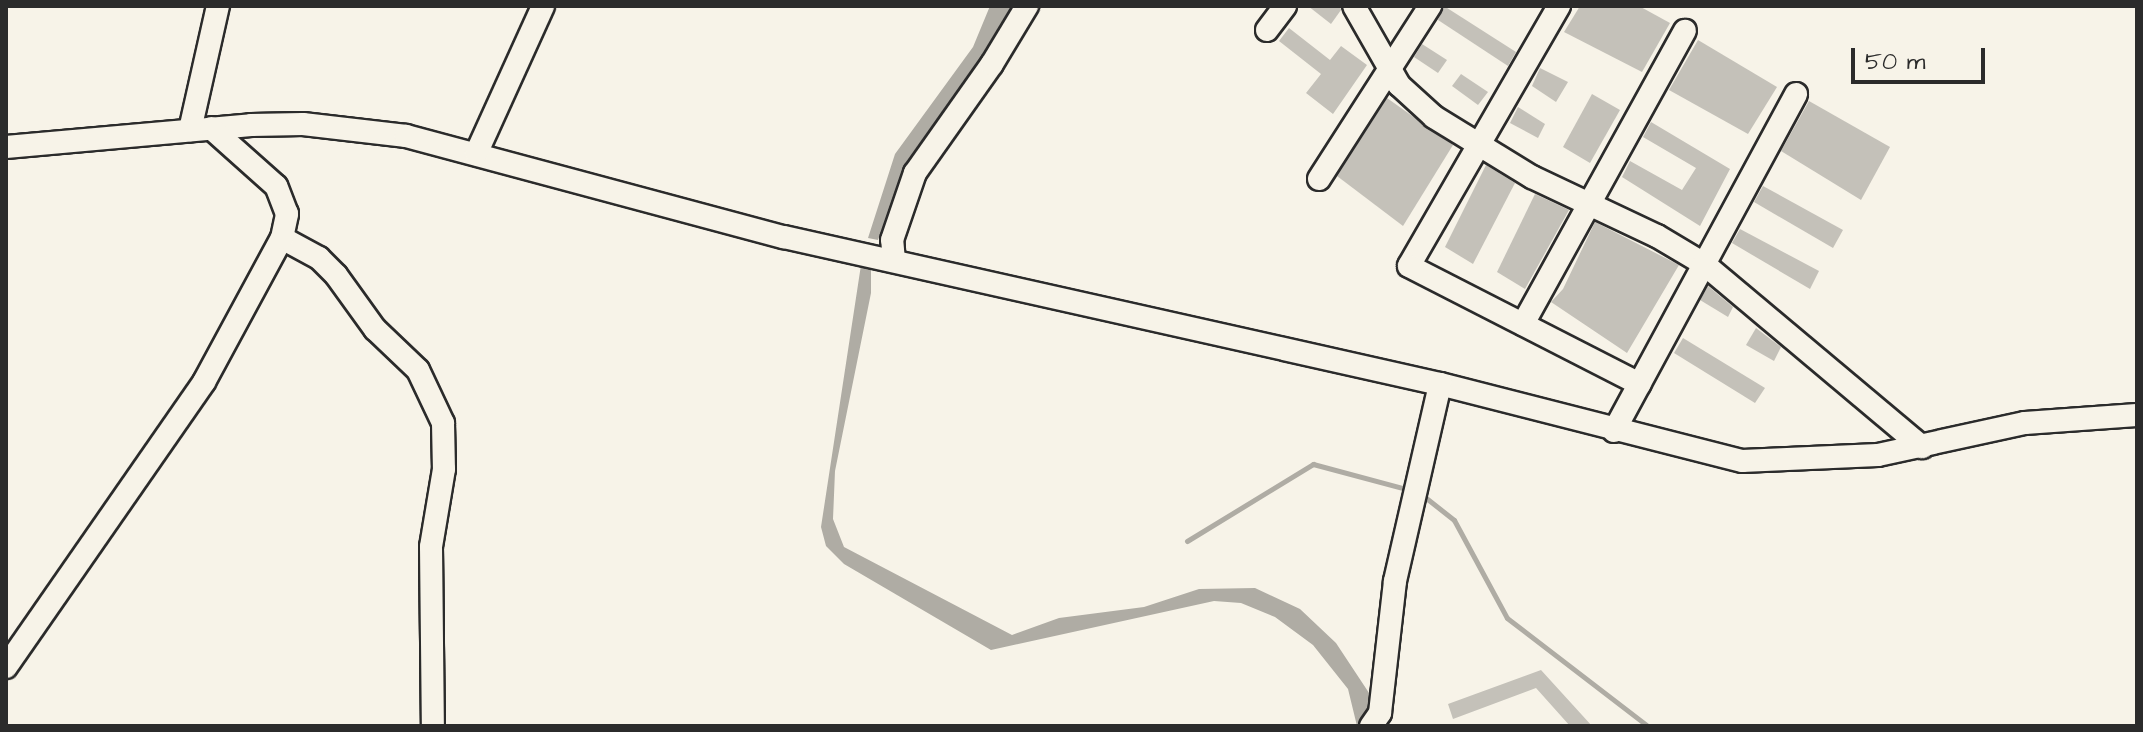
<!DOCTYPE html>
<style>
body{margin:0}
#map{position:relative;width:2143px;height:732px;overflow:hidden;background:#f7f3e8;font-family:"Architects Daughter",sans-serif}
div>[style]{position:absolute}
.water>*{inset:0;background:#afaca4}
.stream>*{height:5px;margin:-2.5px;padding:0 2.5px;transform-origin:2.5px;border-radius:2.5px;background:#afaca4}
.building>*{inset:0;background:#c4c1b9}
.roads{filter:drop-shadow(2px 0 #2b2b2b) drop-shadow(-2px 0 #2b2b2b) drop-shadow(0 2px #2b2b2b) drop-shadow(0 -2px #2b2b2b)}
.minor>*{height:22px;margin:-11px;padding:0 11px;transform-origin:11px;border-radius:11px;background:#f7f3e8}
span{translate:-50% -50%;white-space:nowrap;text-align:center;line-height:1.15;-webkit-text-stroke:7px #f7f3e8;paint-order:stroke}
.frame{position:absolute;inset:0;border:8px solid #2b2b2b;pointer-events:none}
.scale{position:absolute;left:1851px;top:48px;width:134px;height:36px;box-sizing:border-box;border:4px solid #2b2b2b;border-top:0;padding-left:10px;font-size:24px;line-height:28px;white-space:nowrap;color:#2b2b2b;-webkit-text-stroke:6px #f7f3e8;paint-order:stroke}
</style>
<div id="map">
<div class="water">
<i style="clip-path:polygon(990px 6px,1012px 6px,985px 54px,904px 170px,878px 240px,868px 238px,895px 154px,973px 47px)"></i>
<i style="clip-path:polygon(861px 265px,871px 268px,871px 293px,835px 471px,833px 519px,844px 547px,1012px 635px,1059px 618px,1144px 607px,1199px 589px,1255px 588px,1300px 609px,1336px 643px,1373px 699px,1370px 719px,1357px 726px,1348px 689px,1313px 645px,1275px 617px,1241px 603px,1214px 601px,991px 650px,844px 564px,826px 546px,821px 527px)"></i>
</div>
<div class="stream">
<i style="left:1421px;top:494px;width:42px;rotate:38.2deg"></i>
<i style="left:1454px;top:520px;width:111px;rotate:61.6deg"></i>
<i style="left:1507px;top:618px;width:178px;rotate:37.5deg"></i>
<i style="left:1187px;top:541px;width:148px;rotate:-31.4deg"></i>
<i style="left:1313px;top:464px;width:96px;rotate:15deg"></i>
</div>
<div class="building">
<i style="clip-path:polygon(1308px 6px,1340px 6px,1341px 10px,1331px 24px)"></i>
<i style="clip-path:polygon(1444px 6px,1516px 52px,1508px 66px,1438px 20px)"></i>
<i style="clip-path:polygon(1580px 6px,1639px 6px,1670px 23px,1642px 72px,1564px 32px)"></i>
<i style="clip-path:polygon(1289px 28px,1330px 60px,1341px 46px,1367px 65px,1333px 114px,1306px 93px,1321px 74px,1279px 41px)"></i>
<i style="clip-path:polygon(1698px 40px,1777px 87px,1748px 134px,1669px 90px)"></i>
<i style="clip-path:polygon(1422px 44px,1447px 60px,1438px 73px,1414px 57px)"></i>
<i style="clip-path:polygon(1540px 68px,1568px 82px,1556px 102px,1532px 86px)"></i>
<i style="clip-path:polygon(1461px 74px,1488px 92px,1478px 105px,1452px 86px)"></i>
<i style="clip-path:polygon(1592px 94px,1620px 110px,1590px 163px,1563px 147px)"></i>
<i style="clip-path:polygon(1387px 98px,1453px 145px,1403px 226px,1337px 176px)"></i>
<i style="clip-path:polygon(1809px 101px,1890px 147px,1861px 200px,1781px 151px)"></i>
<i style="clip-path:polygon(1518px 107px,1545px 124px,1538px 138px,1510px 123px)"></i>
<i style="clip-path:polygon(1651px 122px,1730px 169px,1700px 226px,1622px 177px,1630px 161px,1682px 190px,1696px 168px,1643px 137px)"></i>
<i style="clip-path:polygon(1486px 165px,1515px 183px,1473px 264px,1445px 247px)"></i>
<i style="clip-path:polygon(1763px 186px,1843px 230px,1833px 248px,1754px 202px)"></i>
<i style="clip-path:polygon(1535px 194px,1569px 210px,1525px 289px,1497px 272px)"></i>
<i style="clip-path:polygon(1595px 222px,1679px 265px,1627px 353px,1551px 302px,1563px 289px)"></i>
<i style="clip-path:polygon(1740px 229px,1819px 271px,1810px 289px,1732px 243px)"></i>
<i style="clip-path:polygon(1708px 286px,1733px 307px,1728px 317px,1700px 300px)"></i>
<i style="clip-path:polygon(1756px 328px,1781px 347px,1774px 361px,1746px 345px)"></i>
<i style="clip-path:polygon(1683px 338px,1765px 388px,1755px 403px,1674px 353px)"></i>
<i style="clip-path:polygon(1541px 670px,1592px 726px,1570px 726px,1536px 688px,1453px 719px,1448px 704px)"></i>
</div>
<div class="roads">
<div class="minor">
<i style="left:1354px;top:6px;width:91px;rotate:60.3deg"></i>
<i style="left:1399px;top:85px;width:47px;rotate:42.4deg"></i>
<i style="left:1434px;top:117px;width:115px;rotate:31.5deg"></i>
<i style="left:1532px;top:177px;width:138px;rotate:25.3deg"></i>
<i style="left:1657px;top:236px;width:55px;rotate:30.8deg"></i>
<i style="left:1704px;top:264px;width:285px;rotate:40deg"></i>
<i style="left:1559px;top:6px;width:300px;rotate:120deg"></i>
<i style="left:1409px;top:266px;width:259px;rotate:27.1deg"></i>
<i style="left:1267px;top:30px;width:30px;rotate:-53deg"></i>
<i style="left:190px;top:130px;width:127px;rotate:-77.3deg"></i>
<i style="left:6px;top:147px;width:246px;rotate:-5.1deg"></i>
<i style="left:251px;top:125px;width:52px;rotate:-1.1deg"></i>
<i style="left:303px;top:124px;width:104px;rotate:6.6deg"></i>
<i style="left:406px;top:136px;width:391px;rotate:15deg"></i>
<i style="left:784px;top:237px;width:672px;rotate:12.63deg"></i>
<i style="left:1440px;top:384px;width:312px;rotate:14.3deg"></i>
<i style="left:1742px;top:461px;width:136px;rotate:-2.5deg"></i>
<i style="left:1878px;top:455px;width:150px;rotate:-12.3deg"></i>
<i style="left:2025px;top:423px;width:112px;rotate:-4.1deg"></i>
<i style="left:476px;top:154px;width:162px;rotate:-65.6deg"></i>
<i style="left:1319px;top:179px;width:206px;rotate:-57.3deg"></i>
<i style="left:282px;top:238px;width:42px;rotate:28.4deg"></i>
<i style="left:319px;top:258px;width:24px;rotate:45deg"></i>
<i style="left:336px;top:275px;width:67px;rotate:54.2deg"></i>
<i style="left:375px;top:329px;width:59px;rotate:43.6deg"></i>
<i style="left:418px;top:370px;width:59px;rotate:64.7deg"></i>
<i style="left:443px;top:423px;width:46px;rotate:88.8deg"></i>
<i style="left:444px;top:469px;width:79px;rotate:99.5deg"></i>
<i style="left:431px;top:547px;width:179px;rotate:89.4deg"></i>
<i style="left:894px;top:261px;width:21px;rotate:-95deg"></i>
<i style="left:892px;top:240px;width:71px;rotate:-71.1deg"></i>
<i style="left:915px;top:173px;width:133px;rotate:-54.8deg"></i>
<i style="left:992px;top:64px;width:68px;rotate:-58.9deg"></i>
<i style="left:1523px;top:324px;width:335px;rotate:-61.1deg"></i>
<i style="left:1614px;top:431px;width:383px;rotate:-61.6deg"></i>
<i style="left:6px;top:667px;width:347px;rotate:-55.2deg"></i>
<i style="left:204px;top:382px;width:164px;rotate:-61.6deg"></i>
<i style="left:282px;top:238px;width:25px;rotate:-78deg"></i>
<i style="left:287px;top:214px;width:30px;rotate:-111deg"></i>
<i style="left:276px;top:186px;width:87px;rotate:-138.3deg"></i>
<i style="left:1371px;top:726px;width:16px;rotate:-55deg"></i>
<i style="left:1380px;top:713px;width:133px;rotate:-83.5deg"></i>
<i style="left:1395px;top:581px;width:202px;rotate:-77.1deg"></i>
</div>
</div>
<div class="frame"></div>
<div class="scale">50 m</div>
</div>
